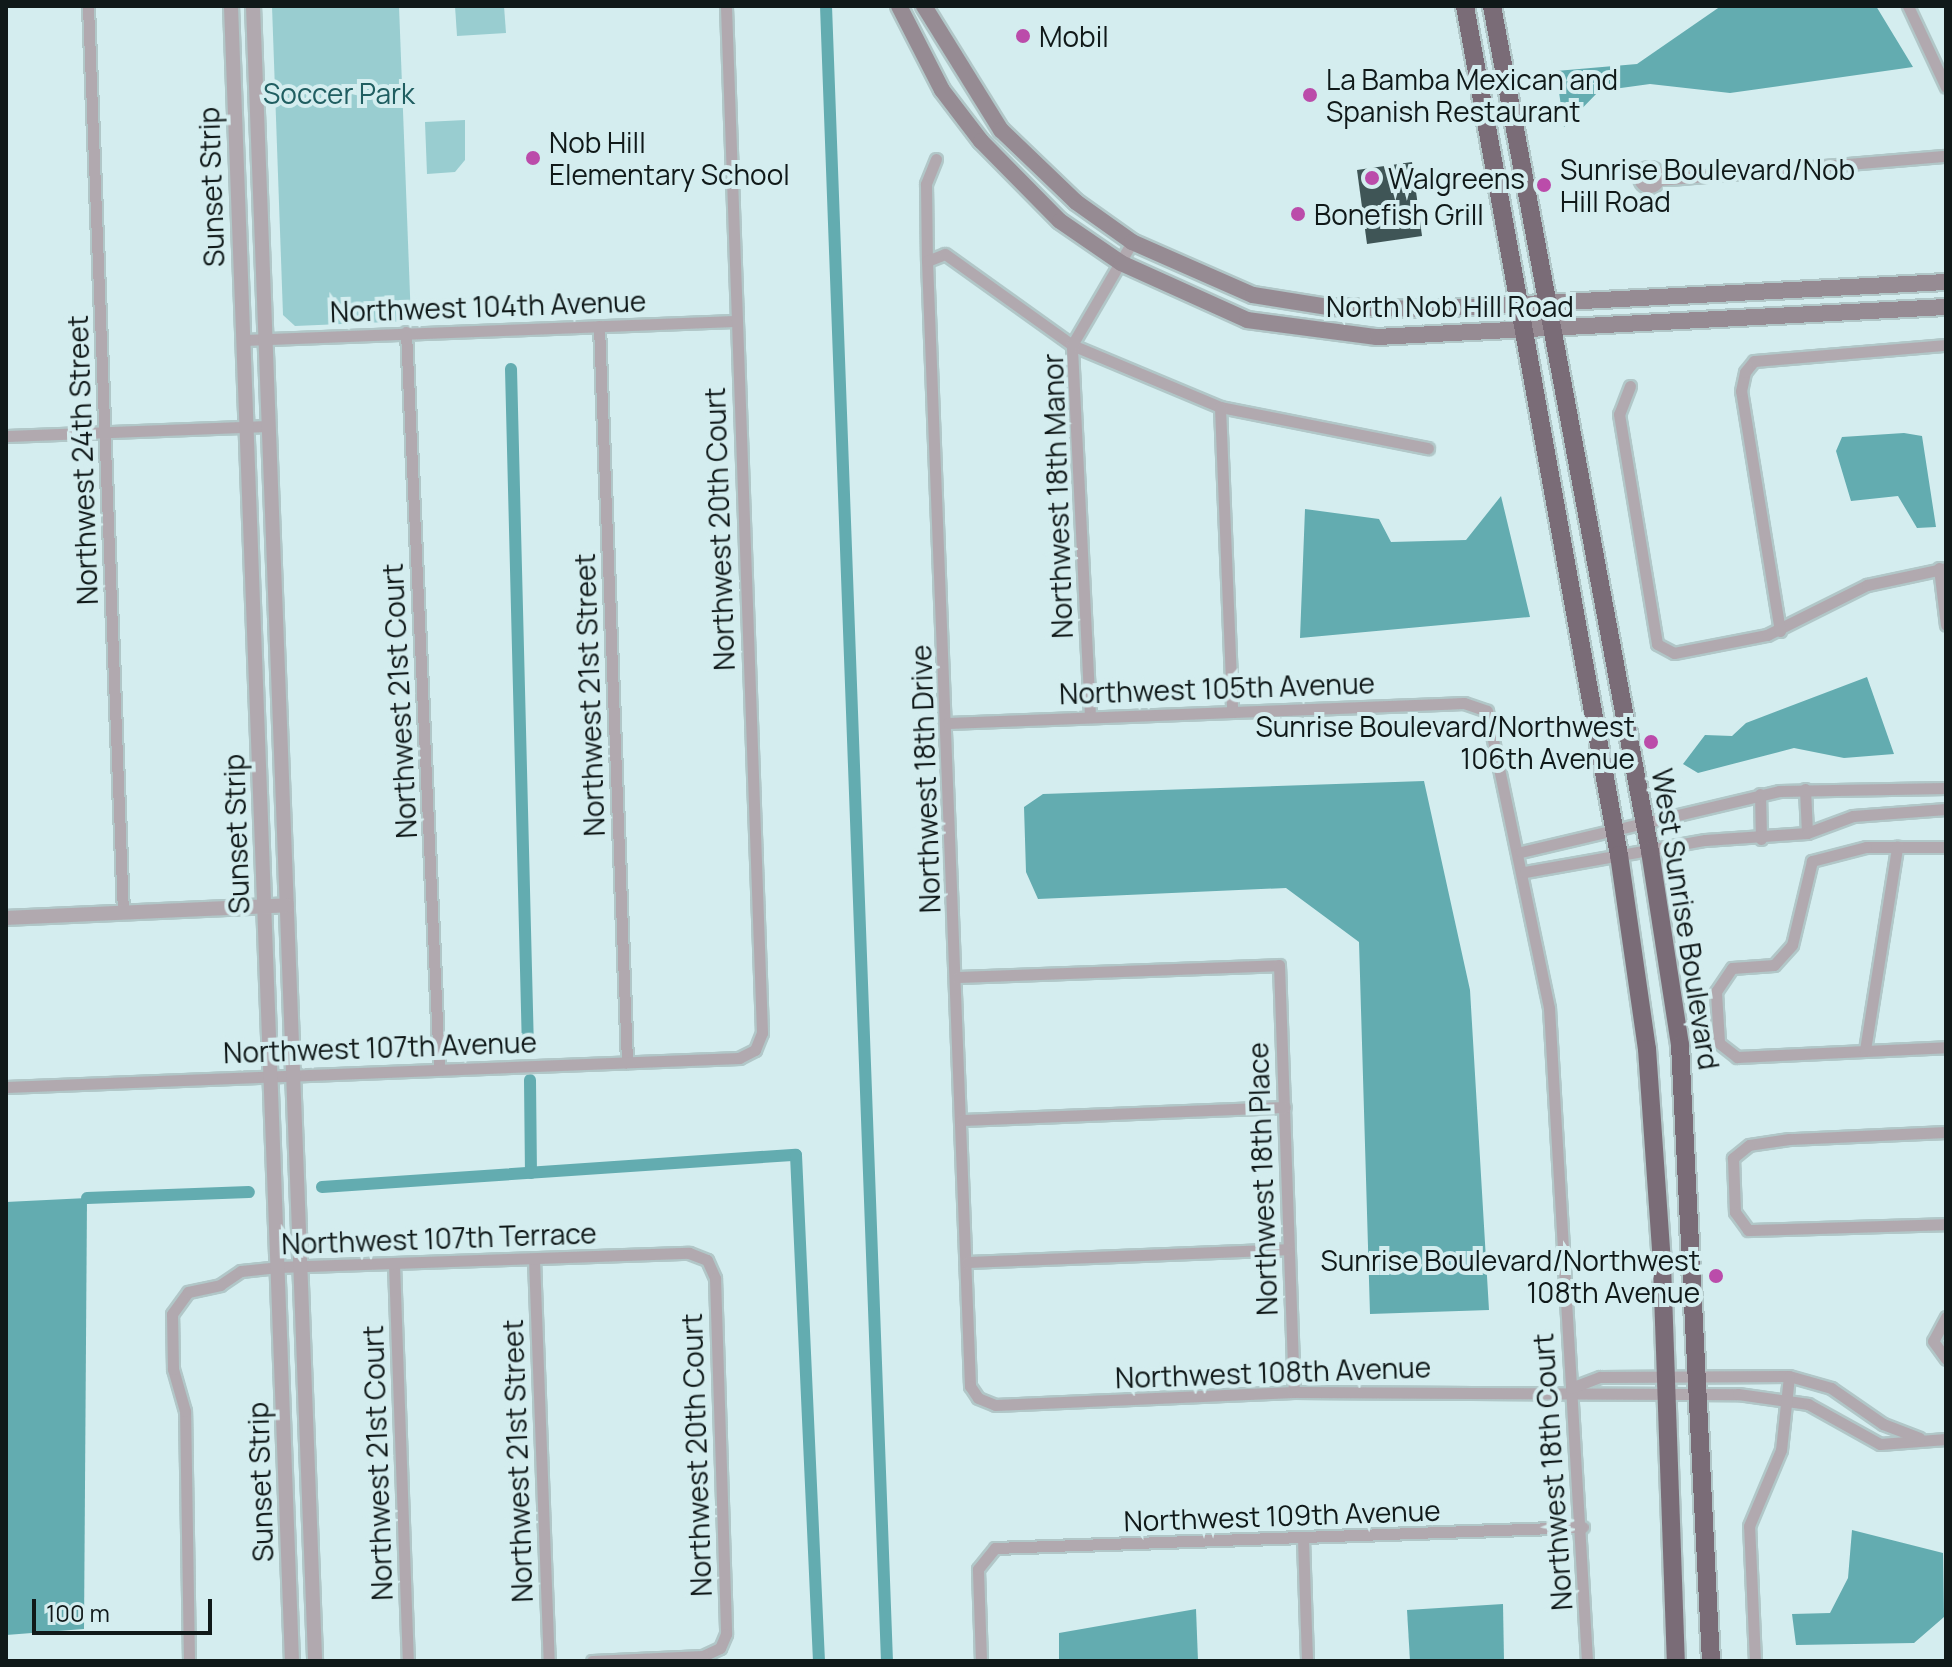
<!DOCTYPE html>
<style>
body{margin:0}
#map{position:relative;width:1952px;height:1667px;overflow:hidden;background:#d4edef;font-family:Manrope,sans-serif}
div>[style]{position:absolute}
.green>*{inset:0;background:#99cdd0}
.water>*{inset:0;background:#63acb0}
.canal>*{height:12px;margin:-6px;padding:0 6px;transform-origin:6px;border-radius:6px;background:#63acb0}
.building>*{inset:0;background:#3f5556}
.roads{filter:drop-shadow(2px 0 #b1c7c8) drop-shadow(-2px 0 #b1c7c8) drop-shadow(0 2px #b1c7c8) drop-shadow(0 -2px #b1c7c8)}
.minor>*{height:11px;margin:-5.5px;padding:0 5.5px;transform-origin:5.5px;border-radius:5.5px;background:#b1a9af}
.minor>.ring{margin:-5.5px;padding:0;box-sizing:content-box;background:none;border:11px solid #b1a9af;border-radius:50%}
.tertiary>*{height:14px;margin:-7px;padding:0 7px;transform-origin:7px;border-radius:7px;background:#b1a9af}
.secondary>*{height:16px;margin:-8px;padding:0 8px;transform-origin:8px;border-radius:8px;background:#968b93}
.trunk>*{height:18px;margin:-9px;padding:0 9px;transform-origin:9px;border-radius:9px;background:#7a6c77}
.dots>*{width:22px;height:22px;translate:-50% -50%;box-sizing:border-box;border:4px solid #d4edef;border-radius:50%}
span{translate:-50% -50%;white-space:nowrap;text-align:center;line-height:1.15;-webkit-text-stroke:8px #d4edef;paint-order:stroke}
.poi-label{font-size:28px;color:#101919}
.left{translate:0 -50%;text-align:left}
.right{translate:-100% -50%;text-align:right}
.park-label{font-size:28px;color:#205e61}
.street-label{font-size:28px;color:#101919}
.frame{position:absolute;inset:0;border:8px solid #101919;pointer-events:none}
.scale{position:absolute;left:32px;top:1599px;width:180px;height:36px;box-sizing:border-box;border:4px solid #101919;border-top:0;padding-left:10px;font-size:24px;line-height:28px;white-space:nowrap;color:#101919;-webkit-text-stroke:6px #d4edef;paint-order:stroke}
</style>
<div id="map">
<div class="green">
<i style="clip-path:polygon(272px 6px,399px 6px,411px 321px,295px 326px,283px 315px)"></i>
<i style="clip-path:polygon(455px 6px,504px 6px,506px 33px,457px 36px)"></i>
<i style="clip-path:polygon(465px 120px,465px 160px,455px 172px,427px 174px,425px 122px)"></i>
</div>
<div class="water">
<i style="clip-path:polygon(1721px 6px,1876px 6px,1913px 67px,1730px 93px,1650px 84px,1599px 91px,1564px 127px,1556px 71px,1637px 64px)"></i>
<i style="clip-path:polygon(1904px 433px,1922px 436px,1936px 527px,1917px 528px,1898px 496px,1851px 501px,1836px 451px,1842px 437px)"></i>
<i style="clip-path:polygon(1501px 496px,1530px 617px,1300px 638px,1305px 509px,1379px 519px,1391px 542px,1466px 540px)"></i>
<i style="clip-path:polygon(1867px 677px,1894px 754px,1844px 758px,1794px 748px,1698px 773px,1683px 764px,1705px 735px,1732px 736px,1746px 723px)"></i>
<i style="clip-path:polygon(1424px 781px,1470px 990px,1489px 1310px,1370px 1314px,1359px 942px,1286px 888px,1038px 899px,1026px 872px,1024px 807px,1043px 794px)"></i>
<i style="clip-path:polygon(87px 1198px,84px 1629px,6px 1635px,6px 1202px)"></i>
<i style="clip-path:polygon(1852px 1530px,1943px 1553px,1944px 1617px,1914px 1643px,1796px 1645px,1792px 1614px,1830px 1613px,1848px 1578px)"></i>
<i style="clip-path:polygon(1503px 1604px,1504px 1661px,1410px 1661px,1407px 1610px)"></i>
<i style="clip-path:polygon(1196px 1609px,1198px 1661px,1059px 1661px,1059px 1633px)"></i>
</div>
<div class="canal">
<i style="left:826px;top:6px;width:1656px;rotate:87.89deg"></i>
<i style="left:511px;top:369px;width:680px;rotate:88.57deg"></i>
<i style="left:530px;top:1080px;width:93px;rotate:89.4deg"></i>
<i style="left:322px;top:1187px;width:475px;rotate:-3.9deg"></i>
<i style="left:796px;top:1155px;width:507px;rotate:87.4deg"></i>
<i style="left:87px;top:1198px;width:162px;rotate:-2.1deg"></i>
</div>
<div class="building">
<i style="clip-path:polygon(1412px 162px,1422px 236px,1367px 244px,1357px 170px)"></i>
</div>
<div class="roads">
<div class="minor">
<i style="left:88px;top:6px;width:908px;rotate:87.79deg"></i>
<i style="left:1908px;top:6px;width:89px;rotate:64.9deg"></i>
<i style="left:936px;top:159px;width:27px;rotate:112deg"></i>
<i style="left:926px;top:184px;width:77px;rotate:89.3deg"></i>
<i style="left:927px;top:261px;width:1126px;rotate:87.81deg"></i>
<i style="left:970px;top:1386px;width:14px;rotate:56deg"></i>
<i style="left:978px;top:1398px;width:18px;rotate:22deg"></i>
<i style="left:995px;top:1405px;width:299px;rotate:-2.5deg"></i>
<i style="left:1294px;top:1392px;width:444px;rotate:0.3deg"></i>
<i style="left:1738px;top:1394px;width:71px;rotate:8.1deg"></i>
<i style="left:1808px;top:1404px;width:82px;rotate:29.1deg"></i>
<i style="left:1880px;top:1444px;width:66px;rotate:-4.3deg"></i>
<i class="ring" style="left:1639px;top:167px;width:9px;height:9px"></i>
<i style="left:1658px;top:180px;width:289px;rotate:-4.8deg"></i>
<i style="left:927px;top:261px;width:19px;rotate:-21deg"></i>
<i style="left:945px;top:254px;width:156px;rotate:35.6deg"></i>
<i style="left:1072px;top:345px;width:160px;rotate:22.7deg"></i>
<i style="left:1220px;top:407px;width:212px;rotate:11.2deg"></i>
<i style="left:599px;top:326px;width:737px;rotate:87.82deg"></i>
<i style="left:406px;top:332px;width:737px;rotate:87.43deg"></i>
<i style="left:243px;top:340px;width:493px;rotate:-2.2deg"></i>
<i style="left:1630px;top:386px;width:30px;rotate:111deg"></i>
<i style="left:1619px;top:414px;width:233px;rotate:80.6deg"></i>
<i style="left:1657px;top:644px;width:19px;rotate:28deg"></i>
<i style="left:1674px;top:653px;width:95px;rotate:-11deg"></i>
<i style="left:1767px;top:635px;width:112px;rotate:-26.6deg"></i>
<i style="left:1867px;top:585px;width:81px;rotate:-12.1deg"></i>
<i style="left:1220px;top:407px;width:305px;rotate:87.7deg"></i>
<i style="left:6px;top:436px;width:263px;rotate:-2.2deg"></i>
<i style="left:1939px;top:568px;width:57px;rotate:83deg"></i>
<i style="left:1780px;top:631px;width:243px;rotate:-99.2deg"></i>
<i style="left:1741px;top:391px;width:19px;rotate:-78deg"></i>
<i style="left:1745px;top:372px;width:14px;rotate:-51deg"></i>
<i style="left:1754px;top:361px;width:193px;rotate:-4.8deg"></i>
<i style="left:1090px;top:716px;width:371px;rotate:-92.8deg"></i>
<i style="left:1072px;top:345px;width:119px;rotate:-59.8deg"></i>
<i style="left:948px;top:723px;width:516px;rotate:-2.22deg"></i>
<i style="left:1464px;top:703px;width:24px;rotate:19deg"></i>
<i style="left:1487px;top:711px;width:303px;rotate:78.2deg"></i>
<i style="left:1549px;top:1008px;width:654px;rotate:86.67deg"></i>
<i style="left:1805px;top:789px;width:44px;rotate:87.4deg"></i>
<i style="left:1760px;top:794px;width:45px;rotate:88.7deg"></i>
<i style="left:1946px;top:847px;width:80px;rotate:180deg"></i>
<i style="left:1866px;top:847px;width:56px;rotate:165.5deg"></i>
<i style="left:1812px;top:861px;width:86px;rotate:103.4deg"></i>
<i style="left:1792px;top:945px;width:27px;rotate:132deg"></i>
<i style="left:1774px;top:965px;width:42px;rotate:175.9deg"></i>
<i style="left:1732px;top:968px;width:29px;rotate:124deg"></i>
<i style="left:1716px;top:992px;width:51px;rotate:86.6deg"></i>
<i style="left:1719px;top:1043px;width:23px;rotate:38deg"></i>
<i style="left:1737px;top:1057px;width:209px;rotate:-2.7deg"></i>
<i style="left:1521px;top:852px;width:265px;rotate:-13.3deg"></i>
<i style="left:1779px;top:791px;width:167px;rotate:-1deg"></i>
<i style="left:1525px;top:872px;width:183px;rotate:-10.1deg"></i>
<i style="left:1705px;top:840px;width:102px;rotate:-3.9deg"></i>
<i style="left:1807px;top:833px;width:49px;rotate:-20.3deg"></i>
<i style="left:1853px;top:816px;width:93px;rotate:-4.3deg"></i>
<i style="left:957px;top:977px;width:322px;rotate:-2.1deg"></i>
<i style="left:1279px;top:965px;width:427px;rotate:88deg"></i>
<i style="left:1865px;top:1050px;width:206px;rotate:-81deg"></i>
<i style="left:6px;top:1087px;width:734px;rotate:-2.27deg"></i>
<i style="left:739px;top:1058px;width:18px;rotate:-27deg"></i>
<i style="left:755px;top:1050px;width:18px;rotate:-68deg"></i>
<i style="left:762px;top:1033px;width:1028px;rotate:-92.01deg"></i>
<i style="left:962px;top:1120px;width:323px;rotate:-2.3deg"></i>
<i style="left:1946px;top:1132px;width:157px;rotate:177.4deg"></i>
<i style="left:1789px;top:1139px;width:40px;rotate:171.5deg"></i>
<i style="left:1749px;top:1145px;width:21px;rotate:141deg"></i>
<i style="left:1733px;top:1158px;width:54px;rotate:87.9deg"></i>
<i style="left:1735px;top:1212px;width:22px;rotate:54deg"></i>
<i style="left:1748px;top:1230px;width:198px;rotate:-1.7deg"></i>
<i style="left:534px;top:1259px;width:402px;rotate:87.9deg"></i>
<i style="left:967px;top:1262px;width:320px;rotate:-2.3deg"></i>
<i style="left:394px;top:1264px;width:397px;rotate:88deg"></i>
<i style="left:1946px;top:1317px;width:27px;rotate:118deg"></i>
<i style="left:1933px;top:1341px;width:22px;rotate:54deg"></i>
<i style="left:1571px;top:1388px;width:31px;rotate:-21deg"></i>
<i style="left:1600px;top:1377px;width:189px;rotate:-0.3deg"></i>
<i style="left:1789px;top:1376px;width:44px;rotate:15.9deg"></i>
<i style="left:1831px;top:1388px;width:63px;rotate:34.7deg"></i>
<i style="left:1883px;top:1424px;width:39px;rotate:21deg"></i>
<i style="left:1303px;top:1539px;width:122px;rotate:88.1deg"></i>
<i style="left:189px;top:1661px;width:250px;rotate:-90.9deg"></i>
<i style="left:185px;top:1411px;width:44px;rotate:-105.9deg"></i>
<i style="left:173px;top:1369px;width:55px;rotate:-91deg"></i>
<i style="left:172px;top:1314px;width:27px;rotate:-54deg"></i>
<i style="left:188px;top:1292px;width:33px;rotate:-12deg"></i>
<i style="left:220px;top:1285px;width:25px;rotate:-34deg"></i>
<i style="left:241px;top:1271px;width:37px;rotate:-6deg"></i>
<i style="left:278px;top:1267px;width:411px;rotate:-2deg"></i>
<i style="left:689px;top:1253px;width:19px;rotate:21deg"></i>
<i style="left:707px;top:1260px;width:20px;rotate:66deg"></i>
<i style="left:715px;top:1278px;width:356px;rotate:88.2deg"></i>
<i style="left:726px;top:1634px;width:15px;rotate:113deg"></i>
<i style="left:720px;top:1648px;width:19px;rotate:155deg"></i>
<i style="left:703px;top:1656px;width:111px;rotate:177.4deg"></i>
<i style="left:981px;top:1661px;width:92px;rotate:-91.9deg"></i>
<i style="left:978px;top:1569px;width:27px;rotate:-51deg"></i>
<i style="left:995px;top:1548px;width:588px;rotate:-2.05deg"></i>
<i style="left:1755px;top:1661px;width:135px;rotate:-92.5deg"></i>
<i style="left:1749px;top:1526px;width:82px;rotate:-67.2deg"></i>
<i style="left:1781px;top:1450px;width:74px;rotate:-83.8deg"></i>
</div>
<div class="tertiary">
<i style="left:231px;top:6px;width:1656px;rotate:87.89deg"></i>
<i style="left:253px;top:6px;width:1656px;rotate:87.85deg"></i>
<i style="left:6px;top:918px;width:281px;rotate:-2.6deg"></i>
</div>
<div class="secondary">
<i style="left:899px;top:6px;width:94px;rotate:62.9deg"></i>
<i style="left:942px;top:90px;width:64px;rotate:52.6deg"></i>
<i style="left:981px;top:141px;width:112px;rotate:45.4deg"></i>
<i style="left:1060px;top:221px;width:74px;rotate:34.5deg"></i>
<i style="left:1121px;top:263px;width:138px;rotate:24.3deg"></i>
<i style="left:1247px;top:320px;width:131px;rotate:7.5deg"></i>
<i style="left:1377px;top:337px;width:570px;rotate:-3.02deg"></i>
<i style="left:924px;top:6px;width:146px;rotate:58.2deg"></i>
<i style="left:1001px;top:130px;width:104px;rotate:43.8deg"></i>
<i style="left:1076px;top:202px;width:69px;rotate:35.5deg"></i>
<i style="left:1132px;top:242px;width:132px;rotate:23.7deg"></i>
<i style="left:1253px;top:295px;width:76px;rotate:9.1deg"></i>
<i style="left:1328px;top:307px;width:101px;rotate:1.1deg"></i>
<i style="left:1429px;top:309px;width:518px;rotate:-2.99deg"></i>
</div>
<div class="trunk">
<i style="left:1465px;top:6px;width:863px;rotate:79.72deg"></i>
<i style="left:1619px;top:855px;width:196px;rotate:81.8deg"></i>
<i style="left:1647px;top:1049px;width:217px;rotate:86deg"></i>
<i style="left:1662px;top:1265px;width:396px;rotate:88deg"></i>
<i style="left:1492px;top:6px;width:860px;rotate:79.41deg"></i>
<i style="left:1650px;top:851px;width:196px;rotate:81.2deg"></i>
<i style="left:1680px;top:1045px;width:617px;rotate:87.12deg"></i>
</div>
</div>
<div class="dots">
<i style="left:1023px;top:36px;background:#bb4caa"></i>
<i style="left:1310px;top:95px;background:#bb4caa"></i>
<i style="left:533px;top:158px;background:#bb4caa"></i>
<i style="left:1372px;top:178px;background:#bb4caa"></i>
<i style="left:1544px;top:185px;background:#bb4caa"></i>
<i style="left:1298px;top:214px;background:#bb4caa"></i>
<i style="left:1651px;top:742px;background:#bb4caa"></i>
<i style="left:1716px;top:1276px;background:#bb4caa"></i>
</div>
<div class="poi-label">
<span class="left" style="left:1039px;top:36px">Mobil</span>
<span class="left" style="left:1326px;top:95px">La Bamba Mexican and<br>Spanish Restaurant</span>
<span class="left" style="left:549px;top:158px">Nob Hill<br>Elementary School</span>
<span class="left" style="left:1560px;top:185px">Sunrise Boulevard/Nob<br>Hill Road</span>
<span class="left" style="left:1388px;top:178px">Walgreens</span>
<span class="left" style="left:1314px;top:214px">Bonefish Grill</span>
<span class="right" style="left:1635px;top:742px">Sunrise Boulevard/Northwest<br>106th Avenue</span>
<span class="right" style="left:1700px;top:1276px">Sunrise Boulevard/Northwest<br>108th Avenue</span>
</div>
<div class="park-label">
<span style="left:339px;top:93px">Soccer Park</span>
</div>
<div class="street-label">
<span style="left:211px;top:187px;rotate:-92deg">Sunset Strip</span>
<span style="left:488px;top:306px;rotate:-2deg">Northwest 104th Avenue</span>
<span style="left:1450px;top:306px">North Nob Hill Road</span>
<span style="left:82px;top:460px;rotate:-92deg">Northwest 24th Street</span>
<span style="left:1057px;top:496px;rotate:-92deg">Northwest 18th Manor</span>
<span style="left:719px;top:529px;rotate:-92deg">Northwest 20th Court</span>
<span style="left:1217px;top:688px;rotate:-2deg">Northwest 105th Avenue</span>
<span style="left:589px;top:695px;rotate:-92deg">Northwest 21st Street</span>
<span style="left:399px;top:701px;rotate:-93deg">Northwest 21st Court</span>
<span style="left:925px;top:779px;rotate:-92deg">Northwest 18th Drive</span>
<span style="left:236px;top:834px;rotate:-92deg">Sunset Strip</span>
<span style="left:1686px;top:919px;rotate:81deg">West Sunrise Boulevard</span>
<span style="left:380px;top:1047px;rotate:-2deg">Northwest 107th Avenue</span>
<span style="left:1262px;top:1179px;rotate:-92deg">Northwest 18th Place</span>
<span style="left:439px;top:1238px;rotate:-2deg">Northwest 107th Terrace</span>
<span style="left:1273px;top:1372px;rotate:-2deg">Northwest 108th Avenue</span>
<span style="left:696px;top:1455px;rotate:-92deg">Northwest 20th Court</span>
<span style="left:517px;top:1461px;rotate:-92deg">Northwest 21st Street</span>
<span style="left:377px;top:1463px;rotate:-92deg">Northwest 21st Court</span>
<span style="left:1552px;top:1472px;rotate:-94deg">Northwest 18th Court</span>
<span style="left:260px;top:1482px;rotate:-92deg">Sunset Strip</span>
<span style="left:1282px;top:1515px;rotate:-2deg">Northwest 109th Avenue</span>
</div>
<div class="frame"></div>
<div class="scale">100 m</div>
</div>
